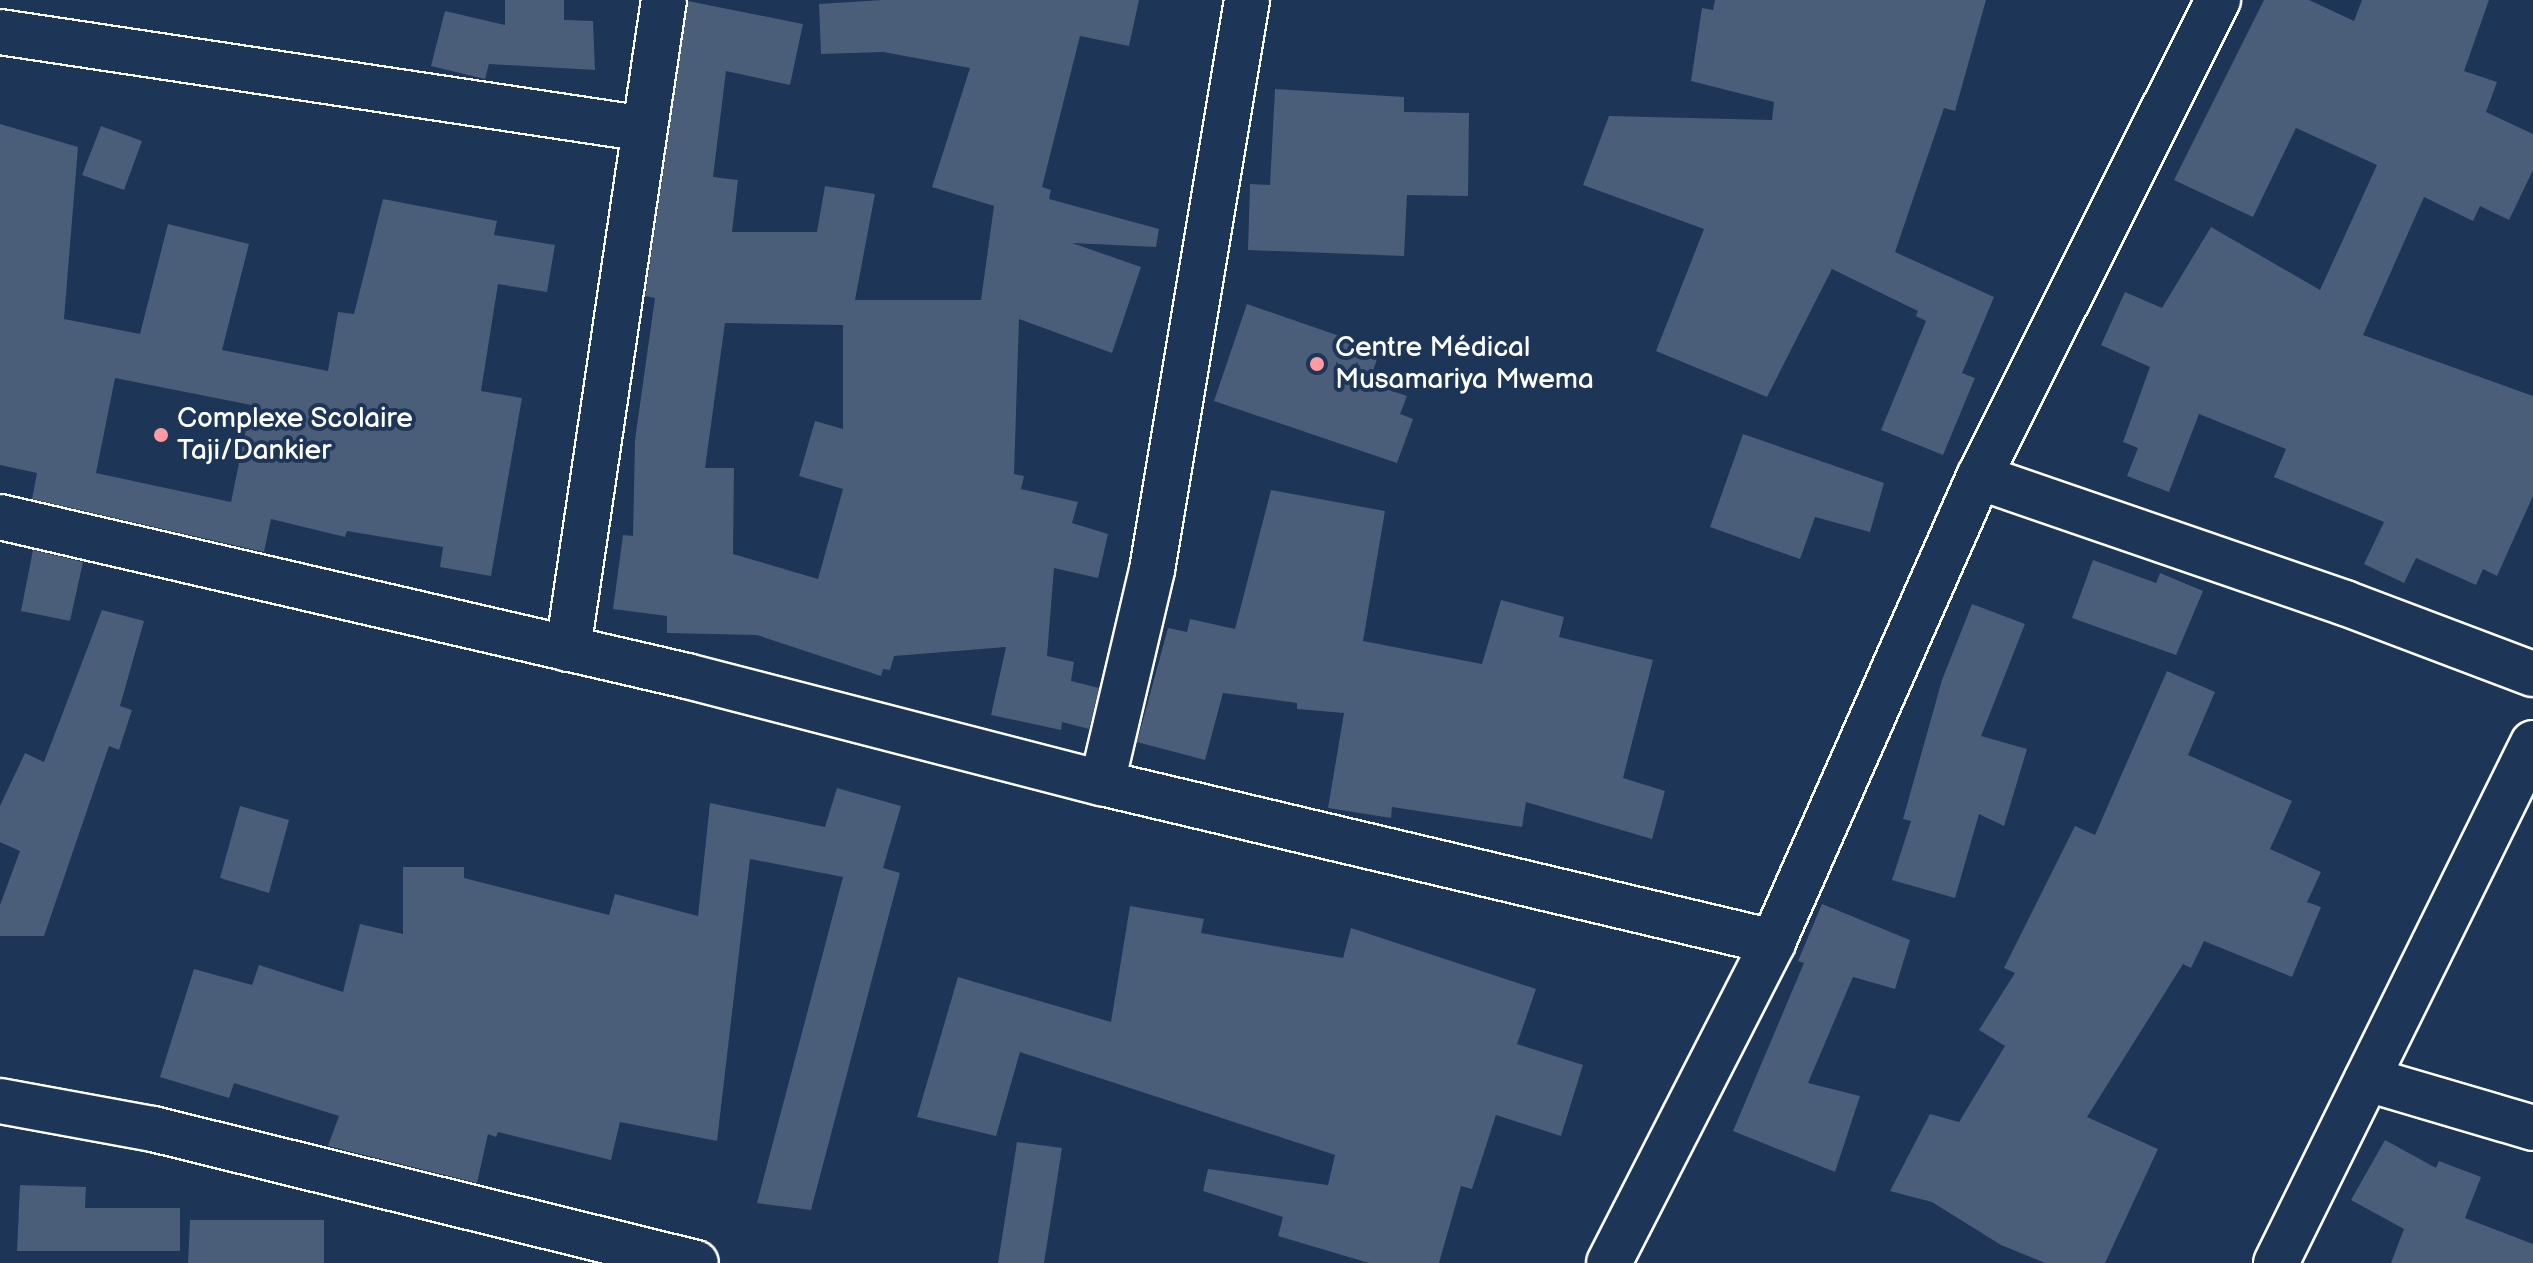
<!DOCTYPE html>
<meta charset="utf-8">
<style>
body{margin:0}
#map{position:relative;width:2533px;height:1263px;overflow:hidden;background:#1d3557;font-family:"Balsamiq Sans",sans-serif}
div>[style]{position:absolute}
.building>*{inset:0;background:#4a5d79}
.roads{filter:drop-shadow(2px 0 #fff) drop-shadow(-2px 0 #fff) drop-shadow(0 2px #fff) drop-shadow(0 -2px #fff)}
.minor>*{height:44px;margin:-22px;padding:0 22px;transform-origin:22px;border-radius:22px;background:#1d3557}
.dots>*{width:22px;height:22px;translate:-50% -50%;box-sizing:border-box;border:4px solid #1d3557;border-radius:50%}
span{translate:-50% -50%;white-space:nowrap;text-align:center;line-height:1.15;-webkit-text-stroke:8px #1d3557;paint-order:stroke}
.poi-label{font-size:28px;color:#fff}
.left{translate:0 -50%;text-align:left}
</style>
<div id="map">
<div class="building">
<i style="clip-path:polygon(505px 0,564px 0,564px 20px,593px 21px,595px 70px,489px 64px,485px 79px,431px 66px,445px 11px,505px 25px)"></i>
<i style="clip-path:polygon(evenodd,882px 0,1139px 0,1129px 46px,1080px 36px,1042px 187px,1051px 190px,1049px 199px,1159px 229px,1156px 247px,1072px 243px,1141px 267px,1112px 353px,1019px 319px,1014px 474px,1024px 476px,1021px 489px,1078px 502px,1072px 523px,1108px 534px,1098px 578px,1054px 568px,1047px 656px,1074px 662px,1071px 681px,1099px 688px,1089px 729px,1062px 722px,1061px 730px,991px 715px,1006px 647px,894px 656px,890px 670px,883px 669px,881px 676px,757px 635px,667px 633px,667px 616px,613px 609px,623px 535px,633px 536px,635px 440px,655px 298px,645px 296px,688px 1px,803px 24px,790px 85px,726px 71px,713px 177px,738px 180px,732px 232px,817px 232px,825px 186px,875px 194px,855px 300px,981px 300px,994px 206px,932px 187px,970px 68px,883px 52px,821px 54px,819px 4px,882px 0,725px 323px,843px 325px,843px 429px,815px 421px,799px 476px,843px 489px,818px 579px,733px 554px,734px 468px,705px 468px,725px 323px)"></i>
<i style="clip-path:polygon(1715px 0,1986px 0,1955px 111px,1944px 108px,1895px 252px,1994px 297px,1962px 373px,1975px 378px,1943px 455px,1881px 430px,1926px 321px,1916px 316px,1918px 311px,1832px 269px,1767px 397px,1656px 351px,1704px 229px,1583px 185px,1609px 116px,1772px 120px,1774px 102px,1691px 81px,1702px 8px,1713px 10px)"></i>
<i style="clip-path:polygon(2264px 0,2309px 0,2354px 21px,2362px 0,2489px 0,2464px 71px,2497px 82px,2486px 112px,2533px 134px,2533px 170px,2509px 220px,2480px 206px,2473px 221px,2424px 197px,2363px 335px,2533px 396px,2533px 496px,2497px 576px,2483px 569px,2476px 585px,2416px 558px,2404px 583px,2364px 564px,2384px 522px,2274px 477px,2286px 449px,2199px 414px,2169px 492px,2127px 476px,2138px 448px,2123px 442px,2150px 367px,2101px 345px,2125px 292px,2162px 308px,2211px 227px,2320px 290px,2377px 165px,2296px 128px,2253px 217px,2174px 180px)"></i>
<i style="clip-path:polygon(1275px 89px,1404px 97px,1404px 112px,1469px 113px,1468px 196px,1407px 195px,1404px 256px,1248px 250px,1250px 184px,1270px 185px)"></i>
<i style="clip-path:polygon(evenodd,0 124px,78px 147px,64px 319px,140px 334px,168px 224px,249px 244px,222px 350px,328px 371px,338px 312px,354px 314px,383px 199px,497px 221px,494px 235px,555px 245px,547px 292px,498px 284px,481px 391px,522px 398px,491px 576px,440px 567px,443px 547px,347px 531px,345px 537px,271px 519px,264px 552px,32px 499px,37px 473px,0 465px,0 124px,115px 378px,251px 405px,231px 502px,96px 473px,115px 378px)"></i>
<i style="clip-path:polygon(101px 126px,142px 141px,124px 190px,82px 175px)"></i>
<i style="clip-path:polygon(1247px 304px,1380px 350px,1369px 383px,1407px 396px,1400px 414px,1413px 419px,1397px 463px,1214px 401px)"></i>
<i style="clip-path:polygon(1743px 434px,1884px 483px,1870px 532px,1815px 517px,1800px 559px,1710px 527px)"></i>
<i style="clip-path:polygon(1271px 490px,1385px 511px,1363px 641px,1482px 664px,1501px 600px,1564px 617px,1559px 637px,1653px 660px,1623px 778px,1665px 791px,1652px 839px,1526px 802px,1522px 827px,1392px 807px,1391px 818px,1328px 808px,1344px 713px,1297px 709px,1297px 703px,1223px 693px,1205px 760px,1137px 742px,1168px 628px,1187px 632px,1190px 619px,1235px 629px)"></i>
<i style="clip-path:polygon(33px 550px,83px 562px,70px 621px,21px 611px)"></i>
<i style="clip-path:polygon(2093px 560px,2156px 583px,2160px 573px,2203px 591px,2176px 655px,2072px 618px)"></i>
<i style="clip-path:polygon(1972px 604px,2025px 624px,1981px 736px,2027px 749px,2004px 826px,1979px 814px,1955px 898px,1892px 880px,1911px 821px,1903px 819px,1942px 680px)"></i>
<i style="clip-path:polygon(102px 610px,144px 621px,120px 706px,132px 710px,119px 750px,109px 746px,44px 936px,0 936px,0 905px,20px 851px,0 842px,0 806px,25px 753px,44px 762px)"></i>
<i style="clip-path:polygon(2167px 671px,2215px 692px,2188px 755px,2292px 801px,2270px 849px,2321px 872px,2307px 902px,2321px 907px,2292px 977px,2204px 941px,2191px 968px,2183px 964px,2087px 1117px,2158px 1149px,2105px 1263px,2045px 1263px,2001px 1245px,1932px 1202px,1890px 1191px,1930px 1114px,1959px 1122px,2005px 1046px,1979px 1030px,2015px 973px,2004px 968px,2075px 826px,2095px 835px)"></i>
<i style="clip-path:polygon(837px 788px,901px 806px,883px 868px,900px 873px,811px 1210px,757px 1203px,843px 877px,750px 859px,717px 1141px,620px 1122px,611px 1160px,498px 1132px,496px 1137px,488px 1134px,477px 1183px,328px 1146px,339px 1116px,234px 1083px,229px 1098px,160px 1077px,194px 969px,252px 985px,259px 965px,343px 992px,360px 924px,403px 934px,403px 867px,464px 867px,464px 878px,609px 915px,615px 894px,698px 916px,710px 803px,825px 827px)"></i>
<i style="clip-path:polygon(240px 806px,289px 820px,269px 893px,220px 878px)"></i>
<i style="clip-path:polygon(1822px 904px,1910px 940px,1895px 989px,1853px 977px,1808px 1083px,1860px 1096px,1835px 1172px,1733px 1131px,1804px 963px,1798px 961px)"></i>
<i style="clip-path:polygon(1130px 906px,1204px 919px,1201px 933px,1343px 958px,1351px 928px,1536px 989px,1517px 1044px,1583px 1065px,1561px 1136px,1496px 1115px,1472px 1189px,1461px 1186px,1439px 1263px,1369px 1263px,1278px 1236px,1283px 1217px,1203px 1191px,1208px 1169px,1328px 1185px,1335px 1155px,1020px 1052px,996px 1136px,917px 1117px,958px 977px,1111px 1022px)"></i>
<i style="clip-path:polygon(2385px 1140px,2436px 1168px,2439px 1161px,2481px 1177px,2465px 1218px,2533px 1244px,2533px 1263px,2391px 1263px,2404px 1229px,2351px 1200px)"></i>
<i style="clip-path:polygon(1017px 1142px,1062px 1148px,1044px 1263px,998px 1263px)"></i>
<i style="clip-path:polygon(20px 1185px,86px 1187px,85px 1208px,180px 1208px,180px 1251px,17px 1251px)"></i>
<i style="clip-path:polygon(190px 1220px,324px 1220px,324px 1263px,188px 1263px)"></i>
</div>
<div class="roads">
<div class="minor">
<i style="left:0;top:32px;width:652px;rotate:8.55deg"></i>
<i style="left:1979px;top:477px;width:387px;rotate:19deg"></i>
<i style="left:2345px;top:603px;width:201px;rotate:20.7deg"></i>
<i style="left:0;top:517px;width:705px;rotate:13.03deg"></i>
<i style="left:687px;top:676px;width:429px;rotate:14.5deg"></i>
<i style="left:1102px;top:783px;width:690px;rotate:13.33deg"></i>
<i style="left:568px;top:649px;width:656px;rotate:-81.59deg"></i>
<i style="left:1102px;top:783px;width:219px;rotate:-76.8deg"></i>
<i style="left:1152px;top:570px;width:578px;rotate:-80.54deg"></i>
<i style="left:2367px;top:1079px;width:173px;rotate:16.4deg"></i>
<i style="left:0;top:1101px;width:156px;rotate:10.4deg"></i>
<i style="left:153px;top:1129px;width:559px;rotate:13.86deg"></i>
<i style="left:1609px;top:1263px;width:360px;rotate:-62.9deg"></i>
<i style="left:1773px;top:942px;width:509px;rotate:-66.11deg"></i>
<i style="left:1979px;top:477px;width:534px;rotate:-63.39deg"></i>
<i style="left:2276px;top:1263px;width:580px;rotate:-63.7deg"></i>
</div>
</div>
<div class="dots">
<i style="left:1317px;top:364px;background:#ff9aa2"></i>
<i style="left:161px;top:435px;background:#ff9aa2"></i>
</div>
<div class="poi-label">
<span class="left" style="left:1335px;top:364px">Centre Médical<br>Musamariya Mwema</span>
<span class="left" style="left:177px;top:435px">Complexe Scolaire<br>Taji/Dankier</span>
</div>
</div>
